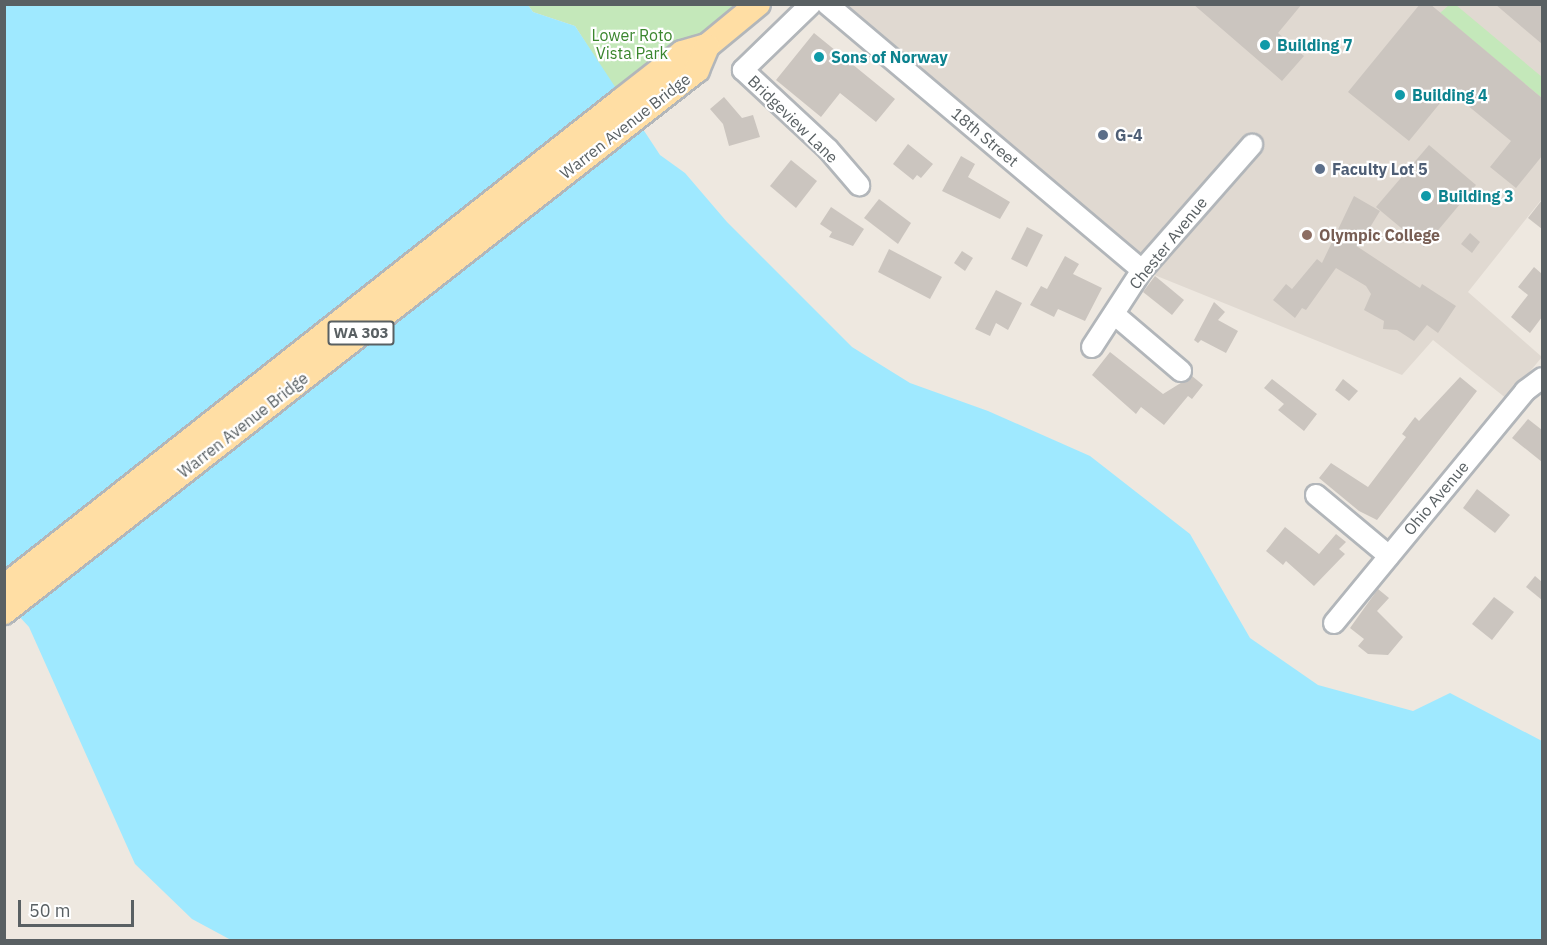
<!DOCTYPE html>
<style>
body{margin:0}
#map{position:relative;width:1547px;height:945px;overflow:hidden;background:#eee8e0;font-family:"IBM Plex Sans",sans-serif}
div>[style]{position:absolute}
.education>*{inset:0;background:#e0d9d1}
.green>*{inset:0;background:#c4e8ba}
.water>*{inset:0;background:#9fe9ff}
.building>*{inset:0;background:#cbc5bf}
.roads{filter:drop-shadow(2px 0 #b2b6ba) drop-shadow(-2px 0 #b2b6ba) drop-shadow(0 2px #b2b6ba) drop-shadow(0 -2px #b2b6ba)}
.minor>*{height:20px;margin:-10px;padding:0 10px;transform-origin:10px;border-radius:10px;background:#fff}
.major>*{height:24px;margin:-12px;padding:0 12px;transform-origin:12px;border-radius:12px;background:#ffdea4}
.dots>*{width:16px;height:16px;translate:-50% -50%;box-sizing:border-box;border:3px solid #fff;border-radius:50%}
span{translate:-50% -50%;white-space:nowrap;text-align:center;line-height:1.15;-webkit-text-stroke:4.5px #fff;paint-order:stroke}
.shield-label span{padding:2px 4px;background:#fff;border:2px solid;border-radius:4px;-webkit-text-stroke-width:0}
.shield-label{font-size:15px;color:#596063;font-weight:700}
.park-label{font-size:16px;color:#3b862e}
.culture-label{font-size:16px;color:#0d838f;font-weight:700}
.left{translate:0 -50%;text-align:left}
.street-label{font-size:16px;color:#596063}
.service-label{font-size:16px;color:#4e5e75;font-weight:700}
.education-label{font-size:16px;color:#785e54;font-weight:700}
.frame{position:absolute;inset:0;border:6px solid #596063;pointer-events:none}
.scale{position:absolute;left:18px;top:900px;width:116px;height:27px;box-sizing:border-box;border:3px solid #596063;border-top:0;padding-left:8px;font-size:18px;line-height:21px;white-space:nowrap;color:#596063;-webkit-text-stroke:4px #fff;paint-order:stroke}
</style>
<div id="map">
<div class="education">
<i style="clip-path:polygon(827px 5px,1542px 5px,1542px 199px,1468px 292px,1542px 357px,1507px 399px,1433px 340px,1402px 375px,1142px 270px)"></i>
</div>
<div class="green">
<i style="clip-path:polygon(528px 5px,758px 5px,622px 100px,575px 26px,533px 12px)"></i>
<i style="clip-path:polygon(1449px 5px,1456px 5px,1542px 77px,1542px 98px,1440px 13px)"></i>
</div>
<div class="water">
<i style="clip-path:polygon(5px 5px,528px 5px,533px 12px,575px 26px,660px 155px,685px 173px,727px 222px,852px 347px,910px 383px,988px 411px,1090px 456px,1190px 534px,1250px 638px,1318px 685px,1413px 711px,1450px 693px,1542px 741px,1542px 940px,231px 940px,192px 919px,135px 864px,29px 627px,5px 601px)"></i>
</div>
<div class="building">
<i style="clip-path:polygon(1193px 4px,1302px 4px,1278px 33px,1304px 56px,1282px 81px)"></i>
<i style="clip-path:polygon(1420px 4px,1430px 4px,1542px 98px,1542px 156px,1516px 188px,1490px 167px,1511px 141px,1450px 91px,1409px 141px,1348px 92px)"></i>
<i style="clip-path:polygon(1495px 4px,1542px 4px,1542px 44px)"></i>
<i style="clip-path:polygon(814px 33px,895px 99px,876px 122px,840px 93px,821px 117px,776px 80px)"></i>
<i style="clip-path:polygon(724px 97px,742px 118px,753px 115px,760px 137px,729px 146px,723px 124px,710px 109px)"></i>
<i style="clip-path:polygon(908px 144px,933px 164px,921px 178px,917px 175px,913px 180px,893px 164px)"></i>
<i style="clip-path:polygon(1429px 145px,1476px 185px,1424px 247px,1376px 207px)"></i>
<i style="clip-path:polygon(961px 156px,975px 164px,968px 177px,1010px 202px,1000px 219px,942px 191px)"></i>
<i style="clip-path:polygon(791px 160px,817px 181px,796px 208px,770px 186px)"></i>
<i style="clip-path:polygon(1354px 196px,1380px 211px,1358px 247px,1420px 288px,1422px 284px,1456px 306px,1438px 333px,1427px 325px,1414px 341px,1397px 330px,1383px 329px,1384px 321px,1364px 310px,1371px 294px,1366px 286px,1336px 268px,1306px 310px,1302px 308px,1295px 318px,1273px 300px,1286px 284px,1292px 289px,1317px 259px,1322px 263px)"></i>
<i style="clip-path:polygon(879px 199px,911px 223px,898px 244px,864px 218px)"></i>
<i style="clip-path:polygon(1542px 200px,1542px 229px,1528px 218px)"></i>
<i style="clip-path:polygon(831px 207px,864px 229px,853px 246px,829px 237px,832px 232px,820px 224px)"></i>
<i style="clip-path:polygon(1027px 227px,1043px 235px,1027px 267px,1011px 259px)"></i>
<i style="clip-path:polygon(1470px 233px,1480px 242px,1472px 253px,1461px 244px)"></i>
<i style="clip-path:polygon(889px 249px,942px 277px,930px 299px,878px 272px)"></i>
<i style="clip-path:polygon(962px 251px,973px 258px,965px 271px,954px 263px)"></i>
<i style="clip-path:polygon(1065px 256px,1079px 264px,1073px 274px,1102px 288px,1085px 321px,1058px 309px,1054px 317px,1030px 305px,1041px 286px,1047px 289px)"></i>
<i style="clip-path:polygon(1534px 267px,1542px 274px,1542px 317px,1530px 333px,1511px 317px,1528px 295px,1518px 287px)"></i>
<i style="clip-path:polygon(1155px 276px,1184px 300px,1172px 315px,1143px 292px)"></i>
<i style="clip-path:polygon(996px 290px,1022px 303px,1008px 330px,996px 323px,990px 336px,975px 329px)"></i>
<i style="clip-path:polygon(1214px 302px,1225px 312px,1218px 320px,1238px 331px,1226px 353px,1201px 340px,1198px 343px,1194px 340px)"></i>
<i style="clip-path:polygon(1110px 352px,1163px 394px,1192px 376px,1203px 385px,1192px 399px,1188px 396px,1164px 425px,1141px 407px,1136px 414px,1092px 375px)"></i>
<i style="clip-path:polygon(1460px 377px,1477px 391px,1377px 520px,1359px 511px,1319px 478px,1331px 463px,1368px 487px,1406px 437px,1402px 434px,1415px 417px,1419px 421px)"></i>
<i style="clip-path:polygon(1272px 379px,1317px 414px,1304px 431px,1278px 410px,1284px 404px,1264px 388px)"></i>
<i style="clip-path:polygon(1343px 379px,1358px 391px,1349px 401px,1335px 390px)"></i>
<i style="clip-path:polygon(1528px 419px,1542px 430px,1542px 462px,1512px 438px)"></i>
<i style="clip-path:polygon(1477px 489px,1510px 515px,1495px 533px,1463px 508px)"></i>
<i style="clip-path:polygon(1285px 527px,1319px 554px,1336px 534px,1346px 542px,1339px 549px,1345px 554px,1314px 586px,1286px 561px,1283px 565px,1266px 551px)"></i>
<i style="clip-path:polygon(1535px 576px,1542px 582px,1542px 600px,1526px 587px)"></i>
<i style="clip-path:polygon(1378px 589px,1389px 598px,1377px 611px,1403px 637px,1388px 655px,1368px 654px,1358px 646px,1364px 639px,1350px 628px)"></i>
<i style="clip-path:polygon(1494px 597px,1514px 612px,1492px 640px,1472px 624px)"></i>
</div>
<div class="roads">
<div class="minor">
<i style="left:811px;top:4px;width:95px;rotate:135.9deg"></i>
<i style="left:743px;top:70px;width:116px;rotate:42.9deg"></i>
<i style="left:828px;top:149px;width:48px;rotate:49.3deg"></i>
<i style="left:827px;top:4px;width:412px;rotate:40.2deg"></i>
<i style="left:1114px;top:314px;width:88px;rotate:40.4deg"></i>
<i style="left:1092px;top:347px;width:92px;rotate:-57deg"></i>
<i style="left:1142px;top:270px;width:167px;rotate:-48.7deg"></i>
<i style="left:1316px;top:495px;width:95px;rotate:39.9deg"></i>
<i style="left:1334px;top:623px;width:301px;rotate:-50.5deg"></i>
<i style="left:1525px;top:391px;width:21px;rotate:-37deg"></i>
</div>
<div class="major">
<i style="left:4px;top:587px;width:787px;rotate:-38.24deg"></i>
<i style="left:622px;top:100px;width:76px;rotate:-38.1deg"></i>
<i style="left:682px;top:53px;width:26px;rotate:-16deg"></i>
<i style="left:707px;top:46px;width:66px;rotate:-39.5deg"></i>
<i style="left:4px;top:612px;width:880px;rotate:-38.03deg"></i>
<i style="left:697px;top:70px;width:26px;rotate:-67deg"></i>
</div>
</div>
<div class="dots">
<i style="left:1265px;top:45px;background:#0f9aa8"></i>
<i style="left:819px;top:57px;background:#0f9aa8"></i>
<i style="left:1400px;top:95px;background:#0f9aa8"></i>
<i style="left:1103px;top:135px;background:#5c6f8a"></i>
<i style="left:1320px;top:169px;background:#5c6f8a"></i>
<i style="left:1426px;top:196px;background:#0f9aa8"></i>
<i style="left:1307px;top:235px;background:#8d6e63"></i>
</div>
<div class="shield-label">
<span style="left:361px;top:333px">WA 303</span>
</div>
<div class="park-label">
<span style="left:632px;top:44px">Lower Roto<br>Vista Park</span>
</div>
<div class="culture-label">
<span class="left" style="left:1277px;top:45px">Building 7</span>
<span class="left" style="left:831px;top:57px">Sons of Norway</span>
<span class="left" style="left:1412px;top:95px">Building 4</span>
<span class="left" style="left:1438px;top:196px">Building 3</span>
</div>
<div class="street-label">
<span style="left:793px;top:119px;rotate:44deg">Bridgeview Lane</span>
<span style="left:625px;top:126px;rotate:-38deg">Warren Avenue Bridge</span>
<span style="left:985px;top:137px;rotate:40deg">18th Street</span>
<span style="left:1168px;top:243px;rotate:-51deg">Chester Avenue</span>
<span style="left:243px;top:425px;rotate:-38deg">Warren Avenue Bridge</span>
<span style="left:1436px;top:498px;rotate:-50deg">Ohio Avenue</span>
</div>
<div class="service-label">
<span class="left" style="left:1115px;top:135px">G-4</span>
<span class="left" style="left:1332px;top:169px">Faculty Lot 5</span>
</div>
<div class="education-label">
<span class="left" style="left:1319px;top:235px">Olympic College</span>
</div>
<div class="frame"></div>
<div class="scale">50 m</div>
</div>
